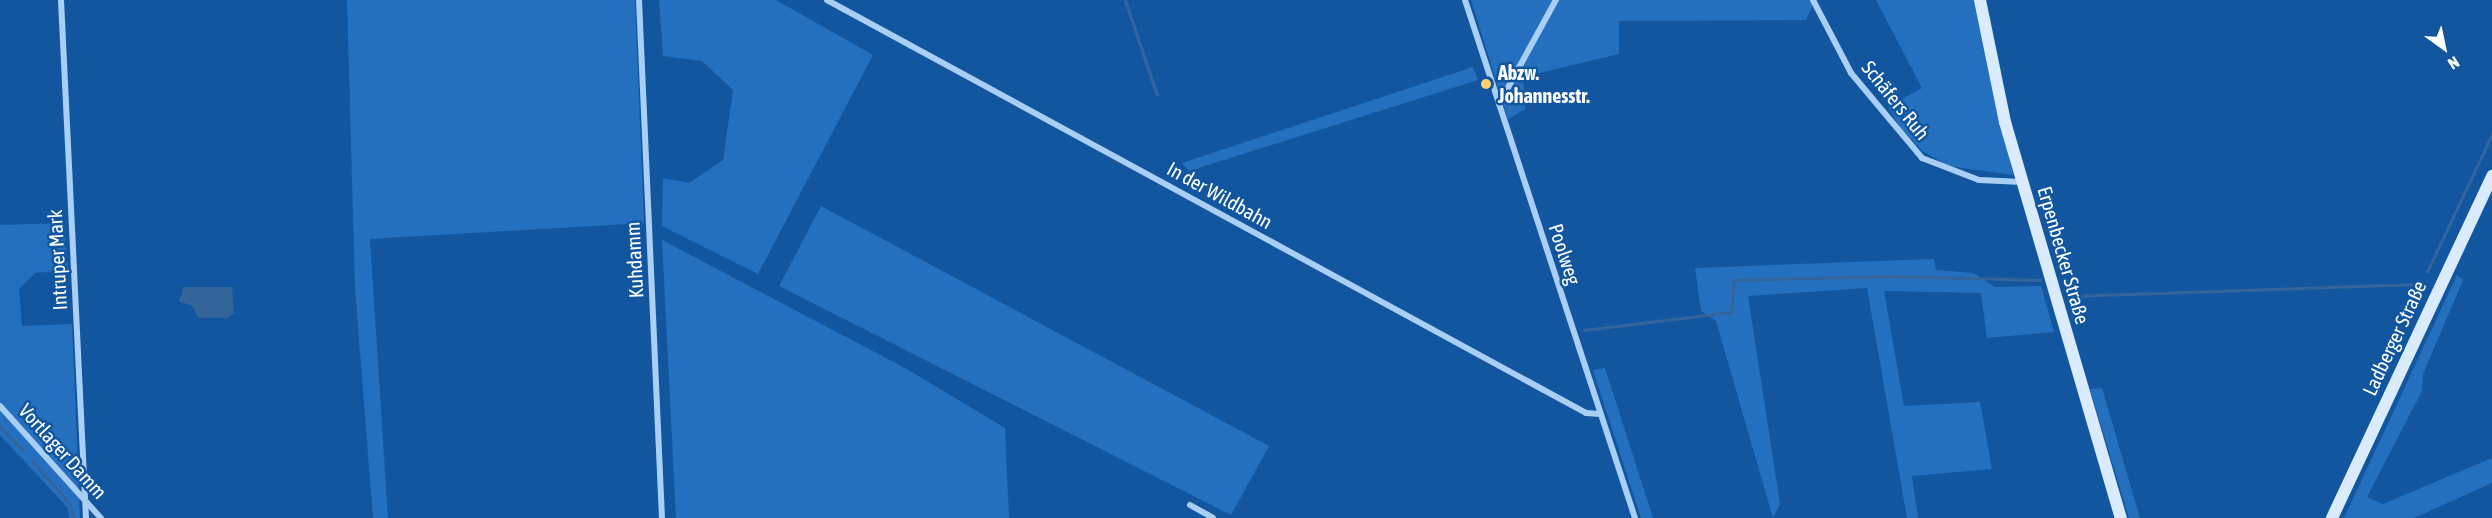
<!DOCTYPE html>
<meta charset="utf-8">
<style>
body{margin:0}
#map{position:relative;width:2492px;height:518px;overflow:hidden;background:#12569f;font-family:"Asap Condensed",sans-serif}
div>[style]{position:absolute}
.green>*{inset:0;background:#2570be}
.water>*{inset:0;background:#34659a}
.stream>*{height:3px;margin:-1.5px;padding:0 1.5px;transform-origin:1.5px;border-radius:1.5px;background:#34659a}
.street>*{height:6px;margin:-3px;padding:0 3px;transform-origin:3px;border-radius:3px;background:#aacff5}
.secondary>*{height:12px;margin:-6px;padding:0 6px;transform-origin:6px;border-radius:6px;background:#daebfd}
.dots>*{width:16px;height:16px;translate:-50% -50%;box-sizing:border-box;border:3px solid #12569f;border-radius:50%}
span{translate:-50% -50%;white-space:nowrap;text-align:center;line-height:1.15;-webkit-text-stroke:5px #12569f;paint-order:stroke}
.poi-label{font-size:20px;color:#fff;font-weight:700}
.left{translate:0 -50%;text-align:left}
.street-label{font-size:20px;color:#fff}
.north{position:absolute;left:2414px;top:18px;width:60px;height:60px;-webkit-text-stroke:4px #12569f;paint-order:stroke;rotate:147deg;font-size:16px;font-weight:700;line-height:24px;text-align:center;color:#fff}
.north::after{content:'';display:block;margin:auto;width:21px;height:27px;background:#fff;clip-path:polygon(50% 0,100% 100%,50% 72%,0 100%)}
</style>
<div id="map">
<div class="green">
<i style="clip-path:polygon(347px 0,635px 0,644px 223px,370px 239px,388px 518px,373px 518px,355px 288px)"></i>
<i style="clip-path:polygon(659px 0,776px 0,873px 55px,758px 274px,662px 226px,663px 178px,689px 183px,723px 160px,733px 90px,702px 61px,663px 56px)"></i>
<i style="clip-path:polygon(1471px 0,1815px 0,1806px 20px,1619px 21px,1619px 54px,1523px 77px,1525px 109px,1508px 119px)"></i>
<i style="clip-path:polygon(1876px 0,1974px 0,2013px 175px,1949px 166px,1924px 152px,1901px 129px,1888px 107px,1922px 88px)"></i>
<i style="clip-path:polygon(1473px 67px,1478px 80px,1189px 171px,1182px 163px)"></i>
<i style="clip-path:polygon(821px 206px,1269px 446px,1231px 515px,779px 286px)"></i>
<i style="clip-path:polygon(64px 223px,68px 270px,35px 273px,19px 289px,22px 326px,72px 324px,80px 518px,69px 518px,68px 508px,0 435px,0 225px)"></i>
<i style="clip-path:polygon(662px 240px,905px 368px,1005px 428px,1009px 518px,676px 518px)"></i>
<i style="clip-path:polygon(1934px 259px,1936px 270px,1973px 273px,1995px 287px,2041px 286px,2054px 332px,1987px 338px,1981px 293px,1884px 291px,1904px 406px,1980px 402px,1992px 469px,1912px 476px,1918px 518px,1907px 518px,1867px 288px,1748px 296px,1780px 504px,1773px 518px,1716px 321px,1701px 311px,1695px 268px)"></i>
<i style="clip-path:polygon(2457px 275px,2463px 280px,2423px 374px,2422px 391px,2367px 497px,2383px 504px,2492px 458px,2492px 483px,2414px 518px,2344px 518px)"></i>
<i style="clip-path:polygon(1605px 368px,1653px 518px,1641px 518px,1593px 370px)"></i>
<i style="clip-path:polygon(2102px 388px,2140px 518px,2129px 518px,2090px 389px)"></i>
</div>
<div class="water">
<i style="clip-path:polygon(184px 287px,232px 287px,234px 313px,228px 318px,199px 318px,192px 306px,179px 301px)"></i>
</div>
<div class="stream">
<i style="left:1125px;top:0;width:100px;rotate:71.4deg"></i>
<i style="left:2427px;top:272px;width:153px;rotate:-64.8deg"></i>
<i style="left:2071px;top:296px;width:347px;rotate:-2deg"></i>
<i style="left:1584px;top:330px;width:148px;rotate:-7deg"></i>
<i style="left:1731px;top:312px;width:32px;rotate:-85deg"></i>
<i style="left:1734px;top:280px;width:157px;rotate:-1.5deg"></i>
<i style="left:1891px;top:276px;width:150px;rotate:1.5deg"></i>
<i style="left:0;top:427px;width:33px;rotate:46deg"></i>
<i style="left:32px;top:461px;width:57px;rotate:48.5deg"></i>
<i style="left:70px;top:504px;width:15px;rotate:74deg"></i>
</div>
<div class="street">
<i style="left:61px;top:0;width:519px;rotate:87.24deg"></i>
<i style="left:639px;top:0;width:519px;rotate:87.46deg"></i>
<i style="left:827px;top:0;width:864px;rotate:28.55deg"></i>
<i style="left:1586px;top:413px;width:14px;rotate:4deg"></i>
<i style="left:1465px;top:0;width:545px;rotate:71.83deg"></i>
<i style="left:1813px;top:0;width:82px;rotate:62.5deg"></i>
<i style="left:1851px;top:73px;width:111px;rotate:50.1deg"></i>
<i style="left:1922px;top:158px;width:61px;rotate:21.1deg"></i>
<i style="left:1979px;top:180px;width:43px;rotate:2.7deg"></i>
<i style="left:1499px;top:104px;width:119px;rotate:-61.3deg"></i>
<i style="left:0;top:406px;width:151px;rotate:48deg"></i>
<i style="left:1190px;top:505px;width:26px;rotate:29deg"></i>
</div>
<div class="secondary">
<i style="left:1980px;top:0;width:125px;rotate:78.4deg"></i>
<i style="left:2005px;top:122px;width:413px;rotate:73.7deg"></i>
<i style="left:2332px;top:518px;width:378px;rotate:-64.9deg"></i>
</div>
<div class="dots">
<i style="left:1486px;top:84px;background:#ffcf6d"></i>
</div>
<div class="poi-label">
<span class="left" style="left:1498px;top:84px">Abzw.<br>Johannesstr.</span>
</div>
<div class="street-label">
<span style="left:1896px;top:100px;rotate:51deg">Schäfers Ruh</span>
<span style="left:1220px;top:195px;rotate:29deg">In der Wildbahn</span>
<span style="left:1565px;top:254px;rotate:72deg">Poolweg</span>
<span style="left:2064px;top:255px;rotate:74deg">Erpenbecker Straße</span>
<span style="left:57px;top:260px;rotate:-93deg">Intruper Mark</span>
<span style="left:634px;top:260px;rotate:-93deg">Kuhdamm</span>
<span style="left:2394px;top:338px;rotate:-65deg">Ladberger Straße</span>
<span style="left:63px;top:451px;rotate:48deg">Vortlager Damm</span>
</div>
<div class="north">N</div>
</div>
